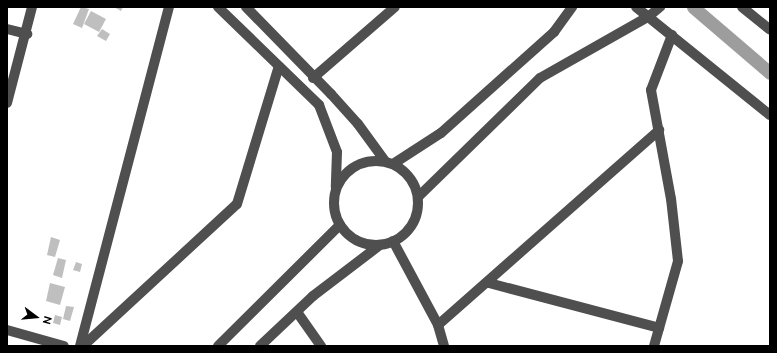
<!DOCTYPE html>
<style>
body{margin:0}
#map{position:relative;width:777px;height:353px;overflow:hidden;background:#fff;font-family:Ubuntu,sans-serif}
div>[style]{position:absolute}
.canal>*{height:13px;margin:-6.5px;padding:0 6.5px;transform-origin:6.5px;border-radius:6.5px;background:#9d9d9d}
.building>*{inset:0;background:#bfbfbf}
.minor>*{height:10px;margin:-5px;padding:0 5px;transform-origin:5px;border-radius:5px;background:#4f4f4f}
.minor>.ring{margin:-5px;padding:0;box-sizing:content-box;background:none;border:10px solid #4f4f4f;border-radius:50%}
span{translate:-50% -50%;white-space:nowrap;text-align:center;line-height:1.15;-webkit-text-stroke:3.5px #fff;paint-order:stroke}
.frame{position:absolute;inset:0;border:8px solid #000;pointer-events:none}
.north{position:absolute;left:16px;top:297px;width:40px;height:40px;-webkit-text-stroke:3px #fff;paint-order:stroke;rotate:106deg;font-size:11px;font-weight:700;line-height:16px;text-align:center;color:#000}
.north::after{content:'';display:block;margin:auto;width:14px;height:18px;background:#000;clip-path:polygon(50% 0,100% 100%,50% 72%,0 100%)}
</style>
<div id="map">
<div class="canal">
<i style="left:693px;top:7px;width:101px;rotate:40.6deg"></i>
</div>
<div class="building">
<i style="clip-path:polygon(81px 7px,89px 9px,82px 28px,73px 24px)"></i>
<i style="clip-path:polygon(114px 7px,123px 7px,121px 11px)"></i>
<i style="clip-path:polygon(91px 11px,106px 19px,99px 32px,84px 24px)"></i>
<i style="clip-path:polygon(102px 29px,110px 34px,106px 41px,97px 36px)"></i>
<i style="clip-path:polygon(51px 237px,60px 240px,55px 257px,47px 255px)"></i>
<i style="clip-path:polygon(58px 258px,66px 260px,62px 278px,53px 275px)"></i>
<i style="clip-path:polygon(76px 262px,82px 264px,80px 272px,73px 270px)"></i>
<i style="clip-path:polygon(50px 283px,65px 287px,60px 305px,46px 301px)"></i>
<i style="clip-path:polygon(66px 306px,74px 307px,70px 321px,63px 319px)"></i>
<i style="clip-path:polygon(55px 315px,62px 317px,60px 325px,53px 323px)"></i>
</div>
<div class="minor">
<i style="left:218px;top:7px;width:141px;rotate:44.1deg"></i>
<i style="left:319px;top:105px;width:50px;rotate:69deg"></i>
<i style="left:337px;top:152px;width:35px;rotate:92deg"></i>
<i style="left:246px;top:7px;width:122px;rotate:45.7deg"></i>
<i style="left:331px;top:94px;width:40px;rotate:48deg"></i>
<i style="left:358px;top:124px;width:46px;rotate:53.9deg"></i>
<i style="left:636px;top:7px;width:172px;rotate:38.9deg"></i>
<i style="left:742px;top:7px;width:36px;rotate:39deg"></i>
<i style="left:7px;top:29px;width:21px;rotate:14deg"></i>
<i style="left:313px;top:78px;width:108px;rotate:-40.9deg"></i>
<i style="left:7px;top:103px;width:99px;rotate:-75.4deg"></i>
<i class="ring" style="left:334px;top:161px;width:74px;height:74px"></i>
<i style="left:393px;top:164px;width:57px;rotate:-32.9deg"></i>
<i style="left:441px;top:133px;width:152px;rotate:-41.8deg"></i>
<i style="left:554px;top:32px;width:31px;rotate:-54deg"></i>
<i style="left:418px;top:197px;width:170px;rotate:-44.3deg"></i>
<i style="left:540px;top:78px;width:124px;rotate:-29.5deg"></i>
<i style="left:648px;top:17px;width:16px;rotate:-40deg"></i>
<i style="left:393px;top:241px;width:95px;rotate:61.8deg"></i>
<i style="left:438px;top:325px;width:295px;rotate:-41.4deg"></i>
<i style="left:489px;top:283px;width:176px;rotate:14.8deg"></i>
<i style="left:297px;top:312px;width:42px;rotate:54.8deg"></i>
<i style="left:438px;top:325px;width:22px;rotate:74deg"></i>
<i style="left:7px;top:330px;width:59px;rotate:15.7deg"></i>
<i style="left:80px;top:346px;width:350px;rotate:-75.3deg"></i>
<i style="left:83px;top:346px;width:209px;rotate:-42.7deg"></i>
<i style="left:237px;top:204px;width:144px;rotate:-73.1deg"></i>
<i style="left:218px;top:346px;width:172px;rotate:-44.8deg"></i>
<i style="left:260px;top:346px;width:73px;rotate:-43.3deg"></i>
<i style="left:313px;top:296px;width:84px;rotate:-37.3deg"></i>
<i style="left:654px;top:346px;width:88px;rotate:-74.2deg"></i>
<i style="left:678px;top:261px;width:62px;rotate:-96.4deg"></i>
<i style="left:671px;top:199px;width:111px;rotate:-100.4deg"></i>
<i style="left:651px;top:90px;width:59px;rotate:-69.1deg"></i>
</div>
<div class="frame"></div>
<div class="north">N</div>
</div>
